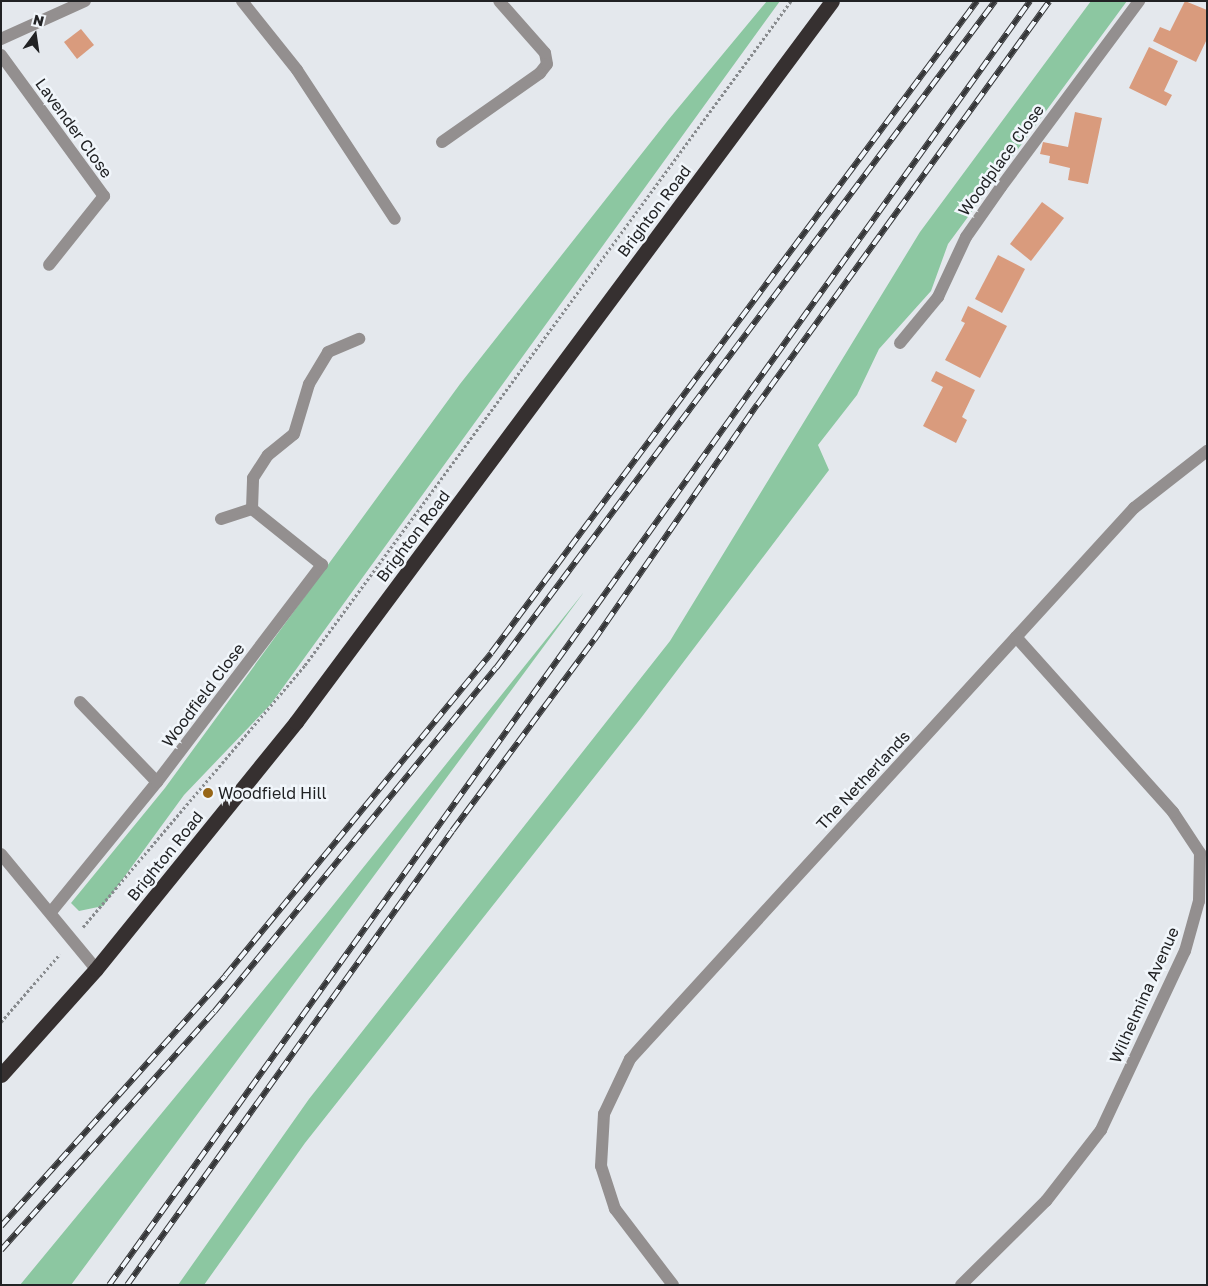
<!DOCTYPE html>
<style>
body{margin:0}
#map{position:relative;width:1208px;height:1286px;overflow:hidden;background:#e4e8ed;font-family:"Golos Text",sans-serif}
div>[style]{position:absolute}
.green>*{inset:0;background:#8cc7a1}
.building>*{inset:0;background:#d99b7d}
.path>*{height:3px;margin-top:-1.5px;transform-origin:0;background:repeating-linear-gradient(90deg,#888b8e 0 2.5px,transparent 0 5px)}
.minor>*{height:12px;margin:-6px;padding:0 6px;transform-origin:6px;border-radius:6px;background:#938f8f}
.highway>*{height:15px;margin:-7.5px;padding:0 7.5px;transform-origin:7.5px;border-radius:7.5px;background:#363030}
.rail>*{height:5.5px;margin-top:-2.75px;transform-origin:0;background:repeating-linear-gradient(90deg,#f1f6fb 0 11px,#353638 0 22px);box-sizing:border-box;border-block:1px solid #353638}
.dots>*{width:14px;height:14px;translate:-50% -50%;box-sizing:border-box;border:2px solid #f1f6fb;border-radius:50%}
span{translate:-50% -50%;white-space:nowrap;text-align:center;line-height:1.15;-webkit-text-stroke:5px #f1f6fb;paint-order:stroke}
.street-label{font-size:16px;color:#212224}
.poi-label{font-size:16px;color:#212224}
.left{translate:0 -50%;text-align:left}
.frame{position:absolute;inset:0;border:2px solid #212224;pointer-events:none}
.north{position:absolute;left:10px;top:10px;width:50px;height:50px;-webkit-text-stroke:4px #f1f6fb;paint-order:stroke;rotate:14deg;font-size:14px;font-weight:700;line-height:20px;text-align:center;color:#212224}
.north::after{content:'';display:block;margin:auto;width:18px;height:22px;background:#212224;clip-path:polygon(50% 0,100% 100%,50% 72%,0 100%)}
</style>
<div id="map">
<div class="green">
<i style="clip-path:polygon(767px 1px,780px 1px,271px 704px,184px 795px,103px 906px,79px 911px,71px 903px,165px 788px,460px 384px,669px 119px)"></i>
<i style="clip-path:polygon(1091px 1px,1127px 1px,948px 244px,931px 291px,879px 349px,857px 395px,818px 445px,829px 470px,641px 718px,305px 1143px,204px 1285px,178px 1285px,309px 1099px,670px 641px,920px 232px)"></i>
<i style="clip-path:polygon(584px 592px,71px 1285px,20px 1285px,326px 914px)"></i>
</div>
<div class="building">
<i style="clip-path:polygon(1185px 1px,1207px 10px,1207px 39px,1196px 62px,1153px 41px,1160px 27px,1170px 31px)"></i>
<i style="clip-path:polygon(81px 29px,94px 45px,77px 59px,64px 42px)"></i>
<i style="clip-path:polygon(1149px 47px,1178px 61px,1164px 91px,1172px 95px,1166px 106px,1129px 88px)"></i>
<i style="clip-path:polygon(1075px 112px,1102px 118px,1088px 184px,1068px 180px,1070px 168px,1049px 163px,1050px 156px,1040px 154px,1043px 142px,1068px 147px)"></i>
<i style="clip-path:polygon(1042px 202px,1064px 218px,1031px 261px,1010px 244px)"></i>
<i style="clip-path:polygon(998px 255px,1025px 269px,1002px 313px,975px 299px)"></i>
<i style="clip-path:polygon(968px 306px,1007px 326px,980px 378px,945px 360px,965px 323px,961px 321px)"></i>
<i style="clip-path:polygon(936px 371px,975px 390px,962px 417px,967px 420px,956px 443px,923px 426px,943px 387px,931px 381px)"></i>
</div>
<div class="path">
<i style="left:83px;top:927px;width:343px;rotate:-49.7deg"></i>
<i style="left:305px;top:665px;width:823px;rotate:-53.8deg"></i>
<i style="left:1px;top:1022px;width:90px;rotate:-49.1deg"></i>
</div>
<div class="minor">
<i style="left:242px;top:1px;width:88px;rotate:51.4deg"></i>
<i style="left:297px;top:70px;width:178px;rotate:56.7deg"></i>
<i style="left:1px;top:39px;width:92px;rotate:-24.3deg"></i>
<i style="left:1px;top:55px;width:175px;rotate:53.9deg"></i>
<i style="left:104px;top:196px;width:88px;rotate:128.6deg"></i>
<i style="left:442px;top:142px;width:120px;rotate:-35.1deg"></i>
<i style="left:540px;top:73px;width:11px;rotate:-52deg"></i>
<i style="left:547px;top:64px;width:11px;rotate:-100deg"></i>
<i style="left:545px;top:53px;width:69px;rotate:-131.5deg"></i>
<i style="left:900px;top:343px;width:60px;rotate:-50.4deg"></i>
<i style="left:938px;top:297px;width:66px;rotate:-65deg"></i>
<i style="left:966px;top:237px;width:61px;rotate:-55deg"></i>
<i style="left:1001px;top:187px;width:232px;rotate:-53.4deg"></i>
<i style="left:221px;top:519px;width:33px;rotate:-18deg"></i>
<i style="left:80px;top:702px;width:111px;rotate:46.1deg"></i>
<i style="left:1px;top:854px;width:149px;rotate:50.4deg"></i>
<i style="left:51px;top:912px;width:168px;rotate:-50.8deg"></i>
<i style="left:157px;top:782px;width:273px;rotate:-52.8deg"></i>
<i style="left:322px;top:565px;width:90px;rotate:-141.3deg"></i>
<i style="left:252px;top:509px;width:31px;rotate:-88deg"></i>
<i style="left:253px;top:478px;width:27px;rotate:-57deg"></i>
<i style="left:268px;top:455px;width:33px;rotate:-39deg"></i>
<i style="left:294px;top:434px;width:52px;rotate:-73.3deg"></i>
<i style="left:309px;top:384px;width:37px;rotate:-59deg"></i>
<i style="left:328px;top:352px;width:34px;rotate:-23deg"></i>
<i style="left:673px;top:1285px;width:96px;rotate:-127.3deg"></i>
<i style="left:615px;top:1209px;width:45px;rotate:-108deg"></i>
<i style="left:601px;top:1166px;width:52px;rotate:-86.7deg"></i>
<i style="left:604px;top:1114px;width:61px;rotate:-64.7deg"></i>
<i style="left:630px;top:1059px;width:747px;rotate:-47.55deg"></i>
<i style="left:1134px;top:508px;width:93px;rotate:-38deg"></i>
<i style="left:961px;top:1285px;width:120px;rotate:-44.7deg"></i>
<i style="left:1046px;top:1201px;width:90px;rotate:-52.2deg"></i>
<i style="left:1101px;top:1130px;width:198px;rotate:-64.9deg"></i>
<i style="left:1185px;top:951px;width:52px;rotate:-74.4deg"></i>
<i style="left:1199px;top:901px;width:48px;rotate:-88.8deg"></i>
<i style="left:1200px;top:853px;width:49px;rotate:-123.4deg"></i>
<i style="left:1173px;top:812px;width:235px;rotate:-131.9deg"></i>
</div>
<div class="highway">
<i style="left:1px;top:1075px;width:142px;rotate:-48.1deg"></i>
<i style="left:96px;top:969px;width:318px;rotate:-51deg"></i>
<i style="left:296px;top:722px;width:898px;rotate:-53.37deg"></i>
</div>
<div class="rail">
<i style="left:1px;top:1226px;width:336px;rotate:-48.1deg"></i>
<i style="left:225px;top:976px;width:418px;rotate:-50.5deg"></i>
<i style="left:491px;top:653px;width:813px;rotate:-53.3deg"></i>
<i style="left:1px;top:1250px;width:319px;rotate:-48.2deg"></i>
<i style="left:214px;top:1012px;width:445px;rotate:-50.7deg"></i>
<i style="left:496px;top:668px;width:833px;rotate:-53.2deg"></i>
<i style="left:109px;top:1285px;width:1580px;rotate:-54.35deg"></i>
<i style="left:127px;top:1285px;width:558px;rotate:-54.4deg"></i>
<i style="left:452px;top:831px;width:238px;rotate:-53.4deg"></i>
<i style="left:594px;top:640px;width:286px;rotate:-55.3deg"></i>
<i style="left:757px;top:405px;width:498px;rotate:-54.1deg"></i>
</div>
<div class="dots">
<i style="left:208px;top:793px;background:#976617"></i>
</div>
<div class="street-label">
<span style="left:74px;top:128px;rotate:54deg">Lavender Close</span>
<span style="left:1001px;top:160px;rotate:-54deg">Woodplace Close</span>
<span style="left:654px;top:211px;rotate:-53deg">Brighton Road</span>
<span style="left:413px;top:536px;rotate:-53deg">Brighton Road</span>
<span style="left:203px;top:695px;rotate:-53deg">Woodfield Close</span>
<span style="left:863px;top:780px;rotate:-47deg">The Netherlands</span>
<span style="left:165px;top:856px;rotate:-51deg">Brighton Road</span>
<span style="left:1144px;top:995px;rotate:-66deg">Wilhelmina Avenue</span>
</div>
<div class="poi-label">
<span class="left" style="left:218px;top:793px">Woodfield Hill</span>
</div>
<div class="frame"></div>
<div class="north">N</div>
</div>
